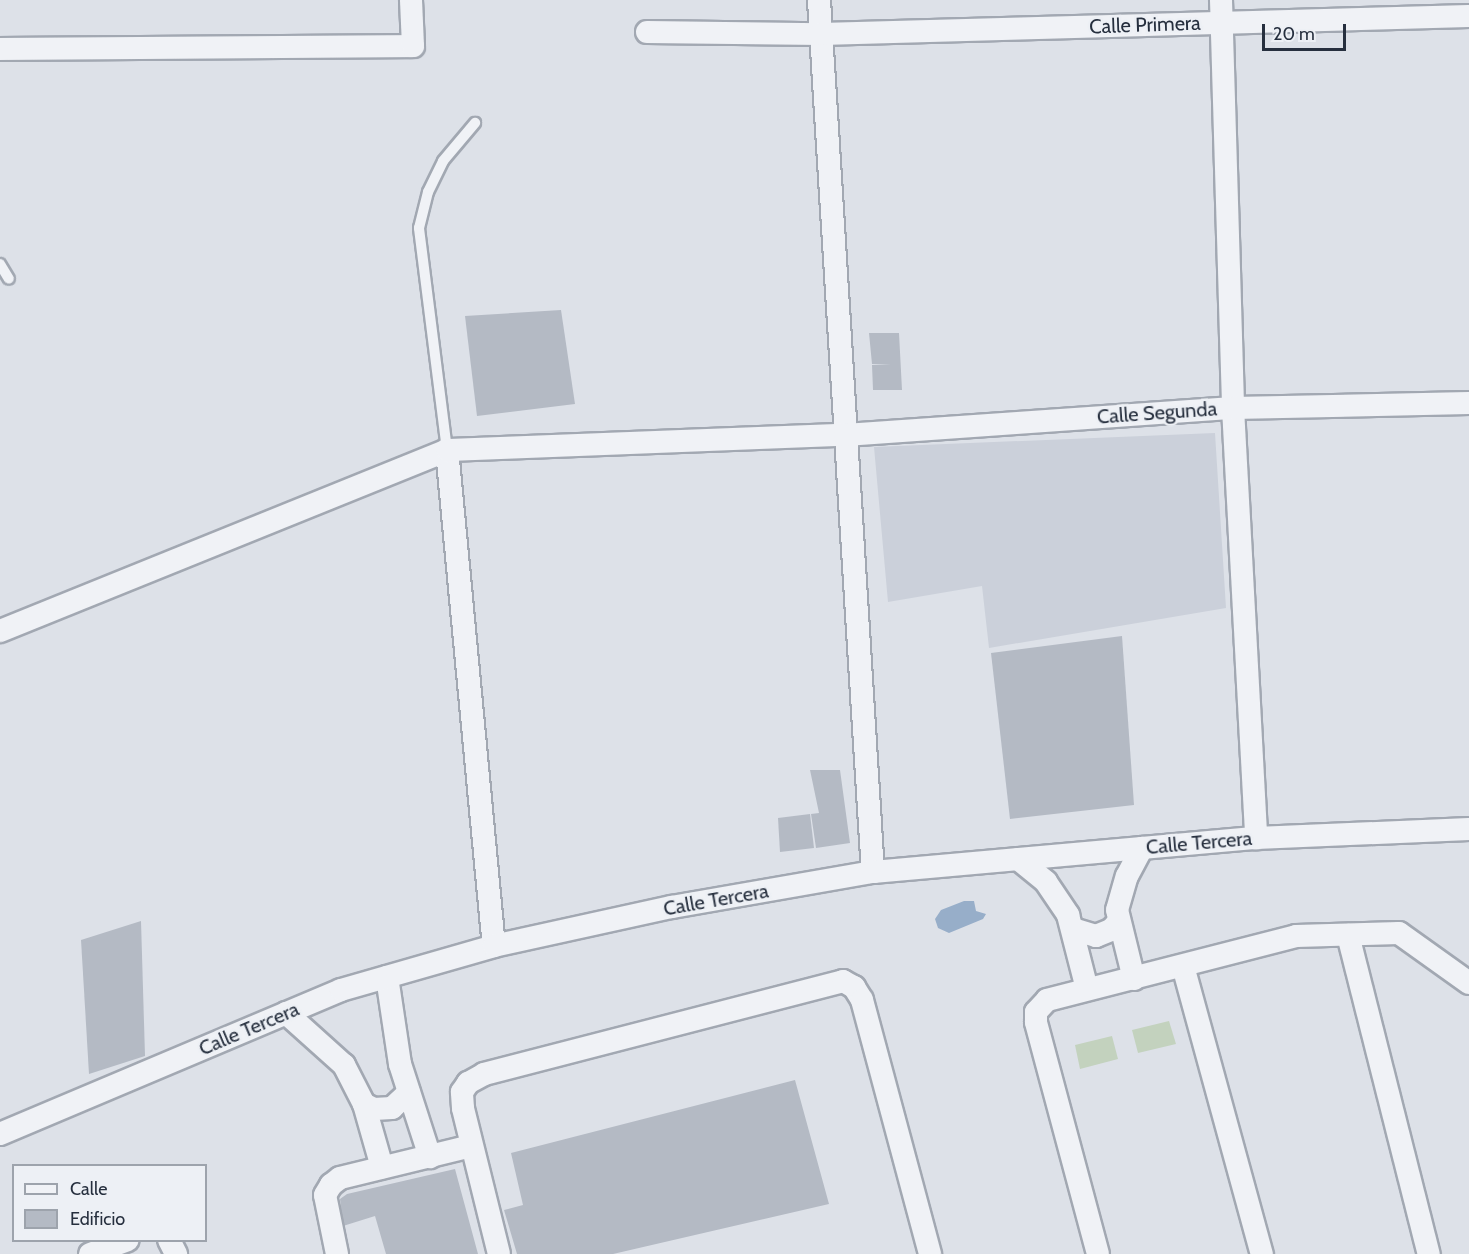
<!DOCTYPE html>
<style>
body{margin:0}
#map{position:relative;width:1469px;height:1254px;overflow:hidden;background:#dde1e8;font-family:Cabin,sans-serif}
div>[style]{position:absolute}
.built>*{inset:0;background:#cbd0da}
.green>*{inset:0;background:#c3d2be}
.water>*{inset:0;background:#97aec9}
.building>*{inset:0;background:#b4bac4}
.roads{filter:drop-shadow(2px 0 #a2a8b2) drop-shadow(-2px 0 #a2a8b2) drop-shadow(0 2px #a2a8b2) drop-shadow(0 -2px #a2a8b2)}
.service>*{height:10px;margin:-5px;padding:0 5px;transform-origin:5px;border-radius:5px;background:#f0f2f6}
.minor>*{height:22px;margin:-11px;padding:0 11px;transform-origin:11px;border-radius:11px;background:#f0f2f6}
span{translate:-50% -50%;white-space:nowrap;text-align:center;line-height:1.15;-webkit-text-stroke:5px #edf0f5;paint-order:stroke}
.street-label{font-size:20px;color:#262f3e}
.legend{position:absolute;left:12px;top:1164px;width:195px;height:78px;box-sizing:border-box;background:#edf0f5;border:2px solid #9da3ac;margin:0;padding:8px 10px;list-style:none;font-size:18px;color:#262f3e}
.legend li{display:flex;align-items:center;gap:12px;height:30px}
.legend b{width:30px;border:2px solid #9da3ac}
.scale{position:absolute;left:1262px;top:24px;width:84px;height:27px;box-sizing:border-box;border:3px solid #262f3e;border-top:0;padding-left:8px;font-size:18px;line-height:21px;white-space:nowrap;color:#262f3e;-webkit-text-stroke:4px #edf0f5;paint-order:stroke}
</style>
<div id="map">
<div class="built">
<i style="clip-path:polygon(1215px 433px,1226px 608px,989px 648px,982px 586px,888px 602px,874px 447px)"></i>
</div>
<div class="green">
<i style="clip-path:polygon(1169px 1021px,1176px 1044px,1138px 1053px,1132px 1030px)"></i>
<i style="clip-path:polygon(1112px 1036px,1118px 1059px,1080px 1069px,1075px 1045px)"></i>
</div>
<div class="water">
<i style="clip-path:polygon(964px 901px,974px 901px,976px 911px,986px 914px,983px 919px,949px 933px,938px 928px,935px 919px,941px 910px)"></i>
</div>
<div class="building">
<i style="clip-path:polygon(561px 310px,575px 404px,477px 416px,465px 316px)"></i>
<i style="clip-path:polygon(869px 333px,899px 333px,902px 390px,873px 390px,872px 365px,891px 364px,872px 364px)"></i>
<i style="clip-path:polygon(1122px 636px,1134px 805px,1010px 819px,991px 653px)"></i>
<i style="clip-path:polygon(810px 770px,840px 770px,850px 843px,816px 848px,811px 814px,819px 813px)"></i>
<i style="clip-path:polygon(810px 814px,814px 848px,780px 852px,778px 818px)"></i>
<i style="clip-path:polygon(141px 921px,145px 1056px,89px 1074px,81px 940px)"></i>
<i style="clip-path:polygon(795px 1080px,829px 1204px,613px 1254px,517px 1254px,504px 1210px,523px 1205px,511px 1153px)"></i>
<i style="clip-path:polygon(455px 1169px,478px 1254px,386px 1254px,375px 1216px,343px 1226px,340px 1199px,347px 1194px)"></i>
</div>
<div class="roads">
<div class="service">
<i style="left:0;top:264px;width:17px;rotate:59deg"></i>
<i style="left:447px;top:450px;width:224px;rotate:-97.2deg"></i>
<i style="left:419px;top:228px;width:37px;rotate:-76deg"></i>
<i style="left:428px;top:192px;width:34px;rotate:-64deg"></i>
<i style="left:443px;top:161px;width:50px;rotate:-49.9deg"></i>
</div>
<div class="minor">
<i style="left:819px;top:0;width:874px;rotate:86.46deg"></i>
<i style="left:1221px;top:0;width:408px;rotate:88.3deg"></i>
<i style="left:1233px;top:408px;width:431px;rotate:86.9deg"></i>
<i style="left:647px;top:32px;width:174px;rotate:0.7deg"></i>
<i style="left:821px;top:34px;width:648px;rotate:-1.59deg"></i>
<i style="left:0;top:49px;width:413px;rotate:-0.4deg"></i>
<i style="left:413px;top:46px;width:46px;rotate:-92.5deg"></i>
<i style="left:447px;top:450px;width:498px;rotate:84.6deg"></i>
<i style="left:0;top:631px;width:482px;rotate:-22deg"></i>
<i style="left:447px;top:450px;width:398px;rotate:-2.2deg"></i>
<i style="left:845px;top:435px;width:389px;rotate:-4deg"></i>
<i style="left:1233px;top:408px;width:236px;rotate:-1.2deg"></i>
<i style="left:1018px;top:859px;width:36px;rotate:39deg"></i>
<i style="left:1046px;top:882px;width:40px;rotate:56deg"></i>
<i style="left:1068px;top:915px;width:76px;rotate:75.6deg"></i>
<i style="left:1073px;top:929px;width:24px;rotate:17deg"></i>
<i style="left:1096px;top:936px;width:16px;rotate:-22deg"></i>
<i style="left:1111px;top:930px;width:12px;rotate:-48deg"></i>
<i style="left:1348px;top:935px;width:329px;rotate:75.8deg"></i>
<i style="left:1183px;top:966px;width:299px;rotate:74.7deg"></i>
<i style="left:387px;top:977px;width:88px;rotate:81.5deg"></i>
<i style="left:400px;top:1064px;width:98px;rotate:72.1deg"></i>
<i style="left:1134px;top:979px;width:71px;rotate:-103.8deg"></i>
<i style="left:1117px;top:910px;width:35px;rotate:-74deg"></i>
<i style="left:1127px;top:876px;width:32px;rotate:-62deg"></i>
<i style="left:286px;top:1013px;width:78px;rotate:41.9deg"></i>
<i style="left:344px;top:1065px;width:44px;rotate:62.9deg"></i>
<i style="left:364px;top:1104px;width:66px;rotate:74.1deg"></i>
<i style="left:364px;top:1104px;width:11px;rotate:27deg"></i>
<i style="left:374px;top:1109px;width:18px;rotate:-3deg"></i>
<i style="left:392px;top:1108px;width:23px;rotate:-43deg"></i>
<i style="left:0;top:1134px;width:370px;rotate:-22.9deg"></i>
<i style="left:341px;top:990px;width:159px;rotate:-16deg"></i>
<i style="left:494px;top:946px;width:182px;rotate:-12.4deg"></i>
<i style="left:672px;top:907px;width:204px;rotate:-9.9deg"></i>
<i style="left:873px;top:872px;width:385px;rotate:-5.1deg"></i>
<i style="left:1256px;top:838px;width:213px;rotate:-2.4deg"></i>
<i style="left:169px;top:1240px;width:16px;rotate:63deg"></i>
<i style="left:90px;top:1254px;width:40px;rotate:-20.2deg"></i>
<i style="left:337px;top:1254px;width:60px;rotate:-101.5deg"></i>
<i style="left:325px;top:1195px;width:12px;rotate:-59deg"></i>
<i style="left:331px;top:1185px;width:11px;rotate:-38deg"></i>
<i style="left:340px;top:1178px;width:135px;rotate:-13.7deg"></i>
<i style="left:499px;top:1254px;width:150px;rotate:-103.9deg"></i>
<i style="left:463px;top:1108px;width:16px;rotate:-94deg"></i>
<i style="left:462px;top:1092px;width:11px;rotate:-56deg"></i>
<i style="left:468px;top:1083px;width:18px;rotate:-29deg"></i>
<i style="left:484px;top:1074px;width:371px;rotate:-14.5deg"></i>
<i style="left:843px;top:981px;width:13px;rotate:29deg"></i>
<i style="left:854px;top:987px;width:15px;rotate:58deg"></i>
<i style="left:862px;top:1000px;width:263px;rotate:75deg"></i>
<i style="left:1098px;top:1254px;width:240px;rotate:-105deg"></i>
<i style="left:1036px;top:1022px;width:10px;rotate:-90deg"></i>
<i style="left:1036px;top:1012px;width:16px;rotate:-47deg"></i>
<i style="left:1047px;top:1000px;width:257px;rotate:-14.4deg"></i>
<i style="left:1296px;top:936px;width:103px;rotate:-1.7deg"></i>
<i style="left:1399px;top:933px;width:86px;rotate:35.5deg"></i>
</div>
</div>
<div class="street-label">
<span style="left:1145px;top:25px;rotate:-2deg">Calle Primera</span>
<span style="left:1157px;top:413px;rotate:-4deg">Calle Segunda</span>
<span style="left:1199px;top:843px;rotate:-5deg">Calle Tercera</span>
<span style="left:716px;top:900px;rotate:-10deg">Calle Tercera</span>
<span style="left:249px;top:1029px;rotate:-23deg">Calle Tercera</span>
</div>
<ul class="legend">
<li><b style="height:8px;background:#f0f2f6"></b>Calle</li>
<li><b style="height:16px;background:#b4bac4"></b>Edificio</li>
</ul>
<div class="scale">20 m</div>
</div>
